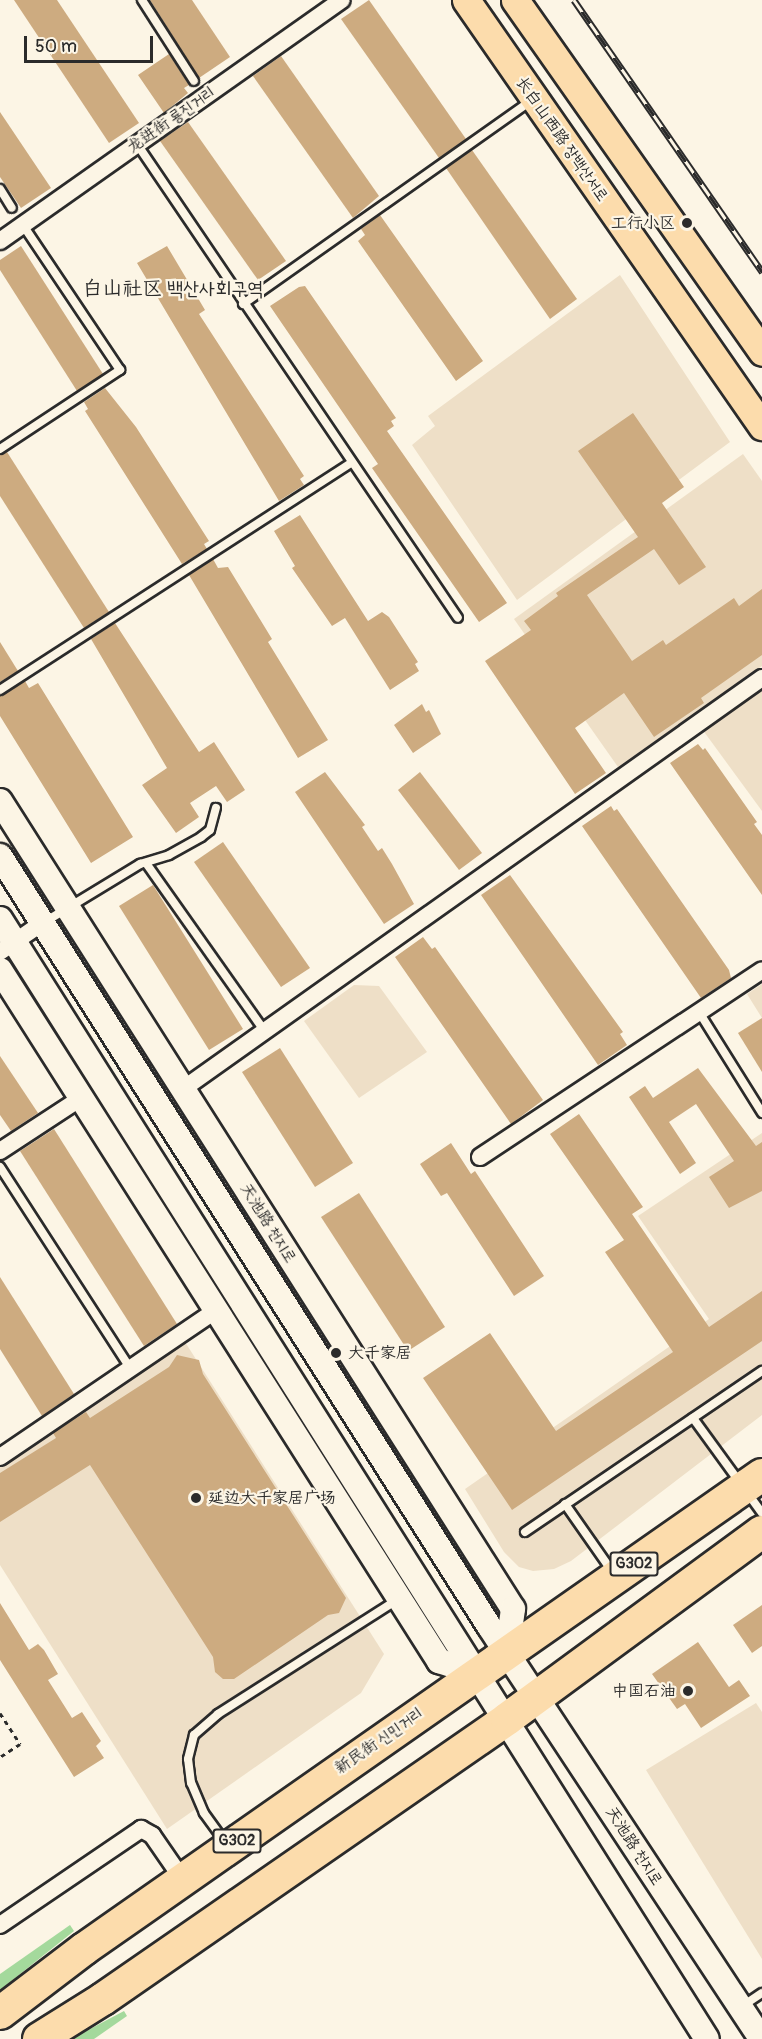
<!DOCTYPE html>
<meta charset="utf-8">
<style>
body{margin:0}
#map{position:relative;width:762px;height:2039px;overflow:hidden;background:#fcf5e5;font-family:Pangolin,"LXGW WenKai TC","Poor Story",sans-serif}
div>[style]{position:absolute}
.built>*{inset:0;background:#eedfc7}
.green>*{inset:0;background:#a4d99c}
.building>*{inset:0;background:#cdab80}
.path>*{height:3px;margin-top:-1.5px;transform-origin:0;background:repeating-linear-gradient(90deg,#2b2b2b 0 4.5px,transparent 0 9px)}
.roads{filter:drop-shadow(2px 0 #2b2b2b) drop-shadow(-2px 0 #2b2b2b) drop-shadow(0 2px #2b2b2b) drop-shadow(0 -2px #2b2b2b)}
.lane>*{height:8px;margin:-4px;padding:0 4px;transform-origin:4px;border-radius:4px;background:#fcf5e5}
.street>*{height:16px;margin:-8px;padding:0 8px;transform-origin:8px;border-radius:8px;background:#fcf5e5}
.secondary>*{height:24px;margin:-12px;padding:0 12px;transform-origin:12px;border-radius:12px;background:#fcf5e5}
.primary>*{height:27px;margin:-13.5px;padding:0 13.5px;transform-origin:13.5px;border-radius:13.5px;background:#fcdcac}
.highway>*{height:32px;margin:-16px;padding:0 16px;transform-origin:16px;border-radius:16px;background:#fcdcac}
.rail>*{height:7px;margin-top:-3.5px;transform-origin:0;background:repeating-linear-gradient(90deg,#fcf5e5 0 14px,#2b2b2b 0 28px);box-sizing:border-box;border-block:2px solid #2b2b2b}
.dots>*{width:16px;height:16px;translate:-50% -50%;box-sizing:border-box;border:3px solid #fcf5e5;border-radius:50%}
span{translate:-50% -50%;white-space:nowrap;text-align:center;line-height:1.15;-webkit-text-stroke:4.5px #fcf5e5;paint-order:stroke}
.shield-label span{padding:2px 4px;background:#fcf5e5;border:2px solid;border-radius:4px;-webkit-text-stroke-width:0}
.shield-label{font-size:15px;color:#2b2b2b;font-weight:700}
.street-label{font-size:16px;color:#2b2b2b}
.poi-label{font-size:16px;color:#2b2b2b}
.right{translate:-100% -50%;text-align:right}
.left{translate:0 -50%;text-align:left}
.quarter-label{font-size:20px;color:#2b2b2b}
.scale{position:absolute;left:24px;top:36px;width:129px;height:27px;box-sizing:border-box;border:3px solid #2b2b2b;border-top:0;padding-left:8px;font-size:18px;line-height:21px;white-space:nowrap;color:#2b2b2b;-webkit-text-stroke:4px #fcf5e5;paint-order:stroke}
</style>
<div id="map">
<div class="built">
<i style="clip-path:polygon(620px 275px,730px 442px,517px 600px,412px 445px,435px 426px,428px 416px)"></i>
<i style="clip-path:polygon(743px 454px,762px 481px,762px 666px,618px 767px,514px 619px)"></i>
<i style="clip-path:polygon(762px 688px,762px 811px,702px 729px)"></i>
<i style="clip-path:polygon(762px 984px,762px 1018px,747px 994px)"></i>
<i style="clip-path:polygon(354px 985px,379px 986px,427px 1052px,359px 1098px,304px 1021px)"></i>
<i style="clip-path:polygon(762px 1133px,762px 1415px,571px 1561px,554px 1569px,533px 1571px,519px 1567px,504px 1552px,465px 1489px,709px 1319px,638px 1216px)"></i>
<i style="clip-path:polygon(185px 1342px,384px 1654px,361px 1693px,167px 1829px,0 1565px,0 1467px)"></i>
<i style="clip-path:polygon(756px 1703px,762px 1712px,762px 1959px,646px 1770px)"></i>
</div>
<div class="green">
<i style="clip-path:polygon(70px 1925px,74px 1931px,0 1990px,0 1974px)"></i>
<i style="clip-path:polygon(124px 2011px,127px 2016px,94px 2039px,71px 2039px)"></i>
</div>
<div class="building">
<i style="clip-path:polygon(14px 0,57px 0,139px 123px,109px 143px)"></i>
<i style="clip-path:polygon(150px 0,192px 0,230px 57px,199px 78px)"></i>
<i style="clip-path:polygon(369px 0,466px 139px,439px 158px,341px 19px)"></i>
<i style="clip-path:polygon(169px 54px,189px 85px,184px 88px,188px 93px,164px 113px,138px 75px)"></i>
<i style="clip-path:polygon(281px 56px,379px 196px,353px 218px,253px 76px)"></i>
<i style="clip-path:polygon(0 112px,51px 188px,21px 208px,0 177px)"></i>
<i style="clip-path:polygon(188px 122px,286px 261px,258px 280px,160px 141px)"></i>
<i style="clip-path:polygon(472px 150px,577px 299px,550px 319px,446px 168px)"></i>
<i style="clip-path:polygon(380px 215px,483px 361px,456px 381px,358px 241px,365px 235px,361px 229px)"></i>
<i style="clip-path:polygon(21px 246px,103px 374px,77px 391px,0 270px,0 260px)"></i>
<i style="clip-path:polygon(167px 246px,205px 310px,199px 314px,304px 476px,300px 479px,304px 485px,279px 501px,137px 263px)"></i>
<i style="clip-path:polygon(305px 286px,396px 418px,391px 421px,394px 426px,387px 431px,507px 603px,479px 622px,372px 468px,378px 464px,270px 306px,299px 287px)"></i>
<i style="clip-path:polygon(105px 388px,136px 427px,209px 541px,204px 544px,207px 549px,182px 564px,85px 411px,88px 409px,84px 402px)"></i>
<i style="clip-path:polygon(633px 413px,684px 487px,662px 503px,706px 567px,679px 585px,654px 549px,587px 595px,632px 661px,663px 640px,666px 645px,734px 598px,739px 606px,762px 589px,762px 655px,701px 698px,704px 703px,654px 737px,624px 693px,575px 728px,606px 773px,575px 794px,485px 661px,531px 630px,524px 621px,558px 596px,556px 593px,638px 537px,578px 451px)"></i>
<i style="clip-path:polygon(7px 452px,109px 612px,84px 628px,0 496px,0 455px)"></i>
<i style="clip-path:polygon(300px 515px,368px 621px,382px 612px,389px 617px,418px 662px,415px 664px,419px 671px,390px 690px,345px 618px,332px 626px,292px 568px,295px 566px,274px 531px)"></i>
<i style="clip-path:polygon(213px 559px,218px 568px,228px 567px,272px 639px,268px 642px,328px 740px,298px 758px,189px 575px)"></i>
<i style="clip-path:polygon(115px 623px,199px 752px,214px 742px,245px 790px,227px 802px,216px 786px,190px 803px,199px 817px,176px 833px,142px 785px,167px 768px,91px 639px)"></i>
<i style="clip-path:polygon(0 642px,18px 671px,0 682px)"></i>
<i style="clip-path:polygon(25px 681px,29px 688px,38px 683px,133px 837px,91px 863px,0 716px,0 696px)"></i>
<i style="clip-path:polygon(422px 704px,426px 712px,429px 710px,441px 734px,413px 753px,394px 725px)"></i>
<i style="clip-path:polygon(698px 744px,703px 750px,705px 748px,757px 822px,754px 824px,762px 835px,762px 895px,670px 763px)"></i>
<i style="clip-path:polygon(325px 772px,365px 825px,362px 827px,378px 851px,382px 848px,392px 864px,414px 904px,384px 924px,295px 792px)"></i>
<i style="clip-path:polygon(420px 772px,482px 853px,459px 870px,398px 790px)"></i>
<i style="clip-path:polygon(611px 806px,614px 811px,617px 809px,729px 970px,731px 978px,701px 998px,582px 826px)"></i>
<i style="clip-path:polygon(223px 842px,310px 968px,281px 987px,194px 862px)"></i>
<i style="clip-path:polygon(510px 875px,623px 1032px,620px 1034px,627px 1045px,598px 1065px,481px 895px)"></i>
<i style="clip-path:polygon(153px 885px,243px 1029px,209px 1050px,119px 906px)"></i>
<i style="clip-path:polygon(423px 937px,432px 949px,435px 947px,543px 1100px,511px 1124px,395px 957px)"></i>
<i style="clip-path:polygon(762px 1018px,762px 1072px,738px 1033px)"></i>
<i style="clip-path:polygon(280px 1048px,353px 1163px,315px 1187px,242px 1072px)"></i>
<i style="clip-path:polygon(0 1056px,38px 1113px,11px 1131px,0 1115px)"></i>
<i style="clip-path:polygon(698px 1068px,756px 1146px,762px 1142px,762px 1191px,729px 1208px,709px 1177px,734px 1161px,696px 1104px,669px 1122px,696px 1163px,680px 1174px,629px 1097px,645px 1086px,653px 1098px)"></i>
<i style="clip-path:polygon(579px 1114px,643px 1207px,632px 1214px,709px 1327px,762px 1291px,762px 1341px,512px 1510px,423px 1378px,490px 1333px,556px 1431px,673px 1352px,605px 1252px,624px 1240px,550px 1134px)"></i>
<i style="clip-path:polygon(54px 1129px,177px 1324px,144px 1346px,20px 1151px)"></i>
<i style="clip-path:polygon(451px 1143px,471px 1174px,475px 1171px,544px 1276px,514px 1296px,447px 1193px,441px 1196px,420px 1164px)"></i>
<i style="clip-path:polygon(359px 1193px,445px 1327px,408px 1351px,321px 1217px)"></i>
<i style="clip-path:polygon(0 1277px,74px 1394px,42px 1416px,0 1349px)"></i>
<i style="clip-path:polygon(177px 1355px,199px 1360px,203px 1374px,346px 1598px,339px 1613px,328px 1615px,234px 1679px,223px 1679px,215px 1672px,213px 1657px,90px 1465px,0 1522px,0 1473px,56px 1438px,53px 1433px,86px 1412px,90px 1418px,169px 1367px)"></i>
<i style="clip-path:polygon(0 1603px,29px 1650px,38px 1644px,44px 1650px,58px 1674px,48px 1680px,72px 1718px,82px 1712px,101px 1741px,96px 1746px,104px 1758px,74px 1777px,0 1660px)"></i>
<i style="clip-path:polygon(762px 1605px,762px 1646px,752px 1653px,733px 1625px)"></i>
<i style="clip-path:polygon(698px 1642px,729px 1687px,739px 1680px,750px 1696px,701px 1728px,685px 1704px,677px 1709px,652px 1674px)"></i>
</div>
<div class="path">
<i style="left:0;top:1713px;width:37px;rotate:57deg"></i>
<i style="left:20px;top:1744px;width:24px;rotate:147deg"></i>
</div>
<div class="roads">
<div class="lane">
<i style="left:142px;top:0;width:96px;rotate:57.3deg"></i>
<i style="left:137px;top:144px;width:572px;rotate:55.89deg"></i>
<i style="left:0;top:189px;width:22px;rotate:58deg"></i>
<i style="left:243px;top:304px;width:352px;rotate:-35.2deg"></i>
<i style="left:0;top:449px;width:144px;rotate:-33.4deg"></i>
<i style="left:120px;top:370px;width:174px;rotate:-123.8deg"></i>
<i style="left:0;top:690px;width:419px;rotate:-32.9deg"></i>
<i style="left:146px;top:863px;width:207px;rotate:54.8deg"></i>
<i style="left:43px;top:923px;width:114px;rotate:-31.3deg"></i>
<i style="left:140px;top:864px;width:30px;rotate:-17deg"></i>
<i style="left:169px;top:855px;width:37px;rotate:-29deg"></i>
<i style="left:201px;top:837px;width:11px;rotate:-38deg"></i>
<i style="left:210px;top:830px;width:23px;rotate:-75deg"></i>
<i style="left:699px;top:1012px;width:119px;rotate:58deg"></i>
<i style="left:0;top:1167px;width:239px;rotate:57.1deg"></i>
<i style="left:693px;top:1418px;width:117px;rotate:54deg"></i>
<i style="left:565px;top:1504px;width:82px;rotate:55deg"></i>
<i style="left:525px;top:1532px;width:287px;rotate:-34.2deg"></i>
<i style="left:225px;top:1842px;width:36px;rotate:-126deg"></i>
<i style="left:204px;top:1813px;width:33px;rotate:-113deg"></i>
<i style="left:191px;top:1783px;width:24px;rotate:-97deg"></i>
<i style="left:188px;top:1759px;width:25px;rotate:-76deg"></i>
<i style="left:194px;top:1735px;width:32px;rotate:-41deg"></i>
<i style="left:218px;top:1714px;width:212px;rotate:-32.5deg"></i>
<i style="left:741px;top:2007px;width:25px;rotate:-34deg"></i>
</div>
<div class="street">
<i style="left:0;top:241px;width:418px;rotate:-35.2deg"></i>
<i style="left:0;top:952px;width:51px;rotate:-34.6deg"></i>
<i style="left:183px;top:1089px;width:710px;rotate:-35.37deg"></i>
<i style="left:0;top:1151px;width:97px;rotate:-33.2deg"></i>
<i style="left:480px;top:1157px;width:338px;rotate:-33.5deg"></i>
<i style="left:0;top:1457px;width:261px;rotate:-34.2deg"></i>
<i style="left:0;top:1925px;width:171px;rotate:-34.2deg"></i>
<i style="left:141px;top:1829px;width:13px;rotate:29deg"></i>
<i style="left:152px;top:1835px;width:55px;rotate:55.4deg"></i>
</div>
<div class="secondary">
<i style="left:0;top:801px;width:957px;rotate:57.59deg"></i>
<i style="left:513px;top:1609px;width:43px;rotate:97.9deg"></i>
<i style="left:0;top:856px;width:912px;rotate:57.58deg"></i>
<i style="left:489px;top:1626px;width:495px;rotate:56.6deg"></i>
<i style="left:0;top:919px;width:1324px;rotate:57.74deg"></i>
<i style="left:0;top:970px;width:819px;rotate:57.57deg"></i>
<i style="left:439px;top:1661px;width:40px;rotate:18deg"></i>
</div>
<div class="primary">
<i style="left:466px;top:0;width:519px;rotate:55.21deg"></i>
<i style="left:515px;top:0;width:430px;rotate:54.9deg"></i>
</div>
<div class="highway">
<i style="left:0;top:2013px;width:106px;rotate:-37.3deg"></i>
<i style="left:84px;top:1949px;width:827px;rotate:-34.96deg"></i>
<i style="left:39px;top:2039px;width:75px;rotate:-32deg"></i>
<i style="left:103px;top:1999px;width:492px;rotate:-34.7deg"></i>
<i style="left:507px;top:1719px;width:316px;rotate:-36.3deg"></i>
</div>
</div>
<div class="rail">
<i style="left:574px;top:0;width:331px;rotate:55.3deg"></i>
</div>
<div class="dots">
<i style="left:687px;top:223px;background:#2b2b2b"></i>
<i style="left:336px;top:1353px;background:#2b2b2b"></i>
<i style="left:196px;top:1498px;background:#2b2b2b"></i>
<i style="left:688px;top:1691px;background:#2b2b2b"></i>
</div>
<div class="shield-label">
<span style="left:634px;top:1564px">G302</span>
<span style="left:237px;top:1841px">G302</span>
</div>
<div class="street-label">
<span style="left:171px;top:120px;rotate:-35deg">龙进街 룡진거리</span>
<span style="left:562px;top:139px;rotate:55deg">长白山西路 장백산서로</span>
<span style="left:268px;top:1223px;rotate:58deg">天池路 천지로</span>
<span style="left:379px;top:1741px;rotate:-35deg">新民街 신민거리</span>
<span style="left:634px;top:1846px;rotate:57deg">天池路 천지로</span>
</div>
<div class="poi-label">
<span class="right" style="left:675px;top:223px">工行小区</span>
<span class="left" style="left:348px;top:1353px">大千家居</span>
<span class="left" style="left:208px;top:1498px">延边大千家居广场</span>
<span class="right" style="left:676px;top:1691px">中国石油</span>
</div>
<div class="quarter-label">
<span style="left:173px;top:288px">白山社区 백산사회구역</span>
</div>
<div class="scale">50 m</div>
</div>
